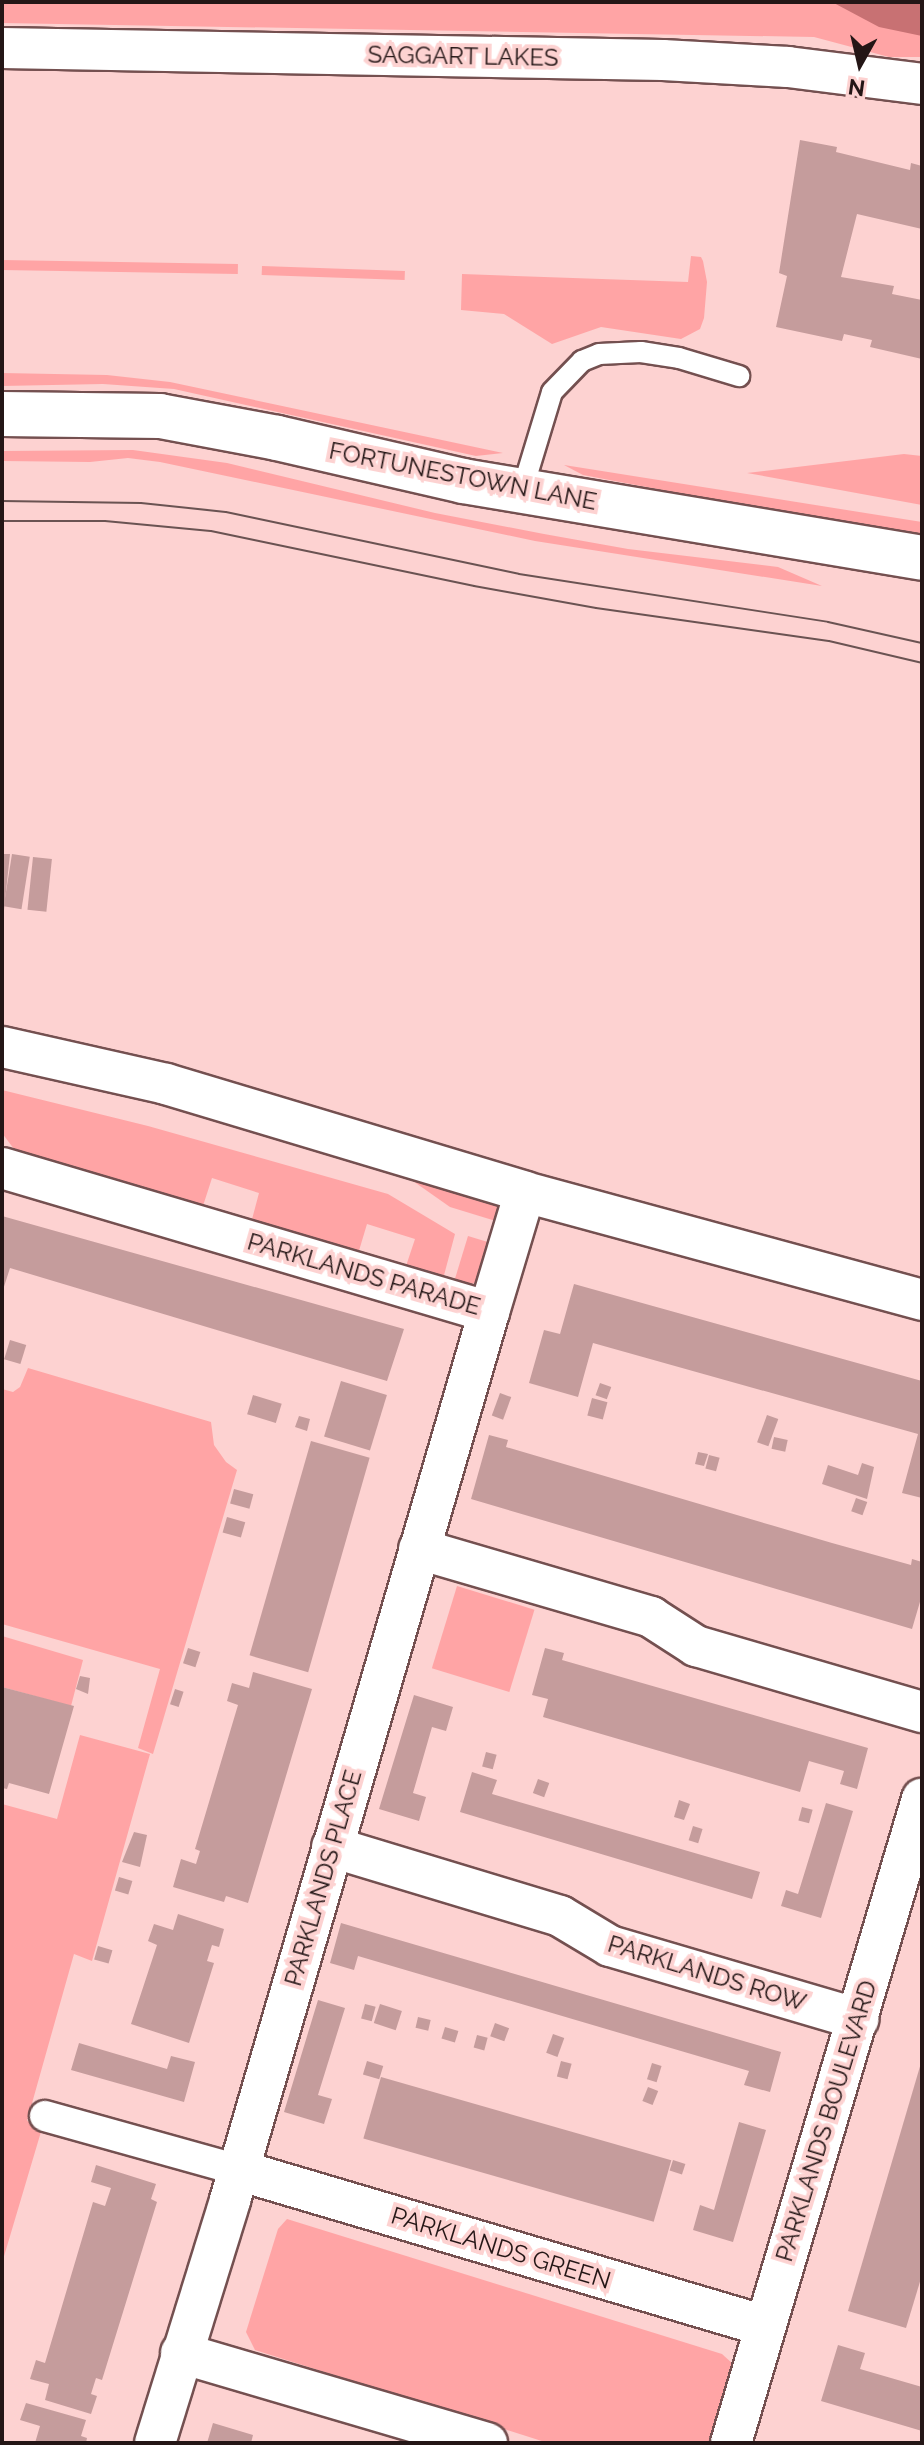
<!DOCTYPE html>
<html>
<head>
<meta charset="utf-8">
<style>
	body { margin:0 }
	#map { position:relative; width:924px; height:2445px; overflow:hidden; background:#fdd2d1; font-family:Raleway,sans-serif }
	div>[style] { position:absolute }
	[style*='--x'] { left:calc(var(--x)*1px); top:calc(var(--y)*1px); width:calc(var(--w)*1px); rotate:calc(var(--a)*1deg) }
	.green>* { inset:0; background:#ffa4a5; transform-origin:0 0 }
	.water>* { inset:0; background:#c87173 }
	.building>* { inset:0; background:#c59c9c; transform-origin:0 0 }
	.roads { filter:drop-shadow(2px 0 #745050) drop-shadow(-2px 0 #745050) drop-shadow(0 2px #745050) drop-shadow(0 -2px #745050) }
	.service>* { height:20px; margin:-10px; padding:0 10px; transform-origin:10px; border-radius:10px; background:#fff }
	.pedestrian>* { height:30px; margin:-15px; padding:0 15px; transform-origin:15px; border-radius:15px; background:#fff }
	.minor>* { height:40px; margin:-20px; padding:0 20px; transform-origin:20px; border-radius:20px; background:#fff }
	.tertiary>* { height:44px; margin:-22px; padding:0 22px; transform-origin:22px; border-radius:22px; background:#fff }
	.tram>* { height:2px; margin:-1px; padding:0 1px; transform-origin:1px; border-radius:1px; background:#6a5352 }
	span { translate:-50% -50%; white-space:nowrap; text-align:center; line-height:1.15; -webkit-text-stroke:8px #fdd2d1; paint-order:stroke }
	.street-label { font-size:24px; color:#241616 }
	.frame { position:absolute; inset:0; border:4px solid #241616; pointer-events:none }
	.north { position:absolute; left:820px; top:24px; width:80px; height:80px; -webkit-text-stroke:6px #fdd2d1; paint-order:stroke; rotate:188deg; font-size:22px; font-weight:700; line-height:32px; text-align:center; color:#241616 }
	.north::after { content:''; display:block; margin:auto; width:28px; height:36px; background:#241616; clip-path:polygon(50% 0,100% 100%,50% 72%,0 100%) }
</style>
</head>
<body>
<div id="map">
	<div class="green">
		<div style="clip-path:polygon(2px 2px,922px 2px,922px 57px,889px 57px,814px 37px,2px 23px)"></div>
		<div style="clip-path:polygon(691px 256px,701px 257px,703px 261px,707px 282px,704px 318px,700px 329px,681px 339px,601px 327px,552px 344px,504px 314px,461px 310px,462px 274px,688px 282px)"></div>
		<div style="left:2px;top:260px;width:236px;height:10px;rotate:1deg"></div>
		<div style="left:262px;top:266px;width:143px;height:9px;rotate:2deg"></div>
		<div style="clip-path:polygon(2px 373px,107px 375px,170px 382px,503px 453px,476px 456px,174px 389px,103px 384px,2px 386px)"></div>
		<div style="clip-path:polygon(133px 450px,227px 463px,435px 513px,544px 534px,628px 549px,778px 567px,822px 586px,535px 541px,160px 462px,128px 458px,90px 462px,2px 461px,2px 451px)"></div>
		<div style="clip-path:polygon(904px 454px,922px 456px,922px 505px,747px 473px)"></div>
		<div style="clip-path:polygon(564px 465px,922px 522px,922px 539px,583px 475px)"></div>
		<div style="clip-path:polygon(2px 1090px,148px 1126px,388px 1194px,455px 1234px,443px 1279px,405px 1269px,415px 1239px,367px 1224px,358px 1254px,251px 1223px,259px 1193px,212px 1178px,202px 1209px,17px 1153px,2px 1133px)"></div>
		<div style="clip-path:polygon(403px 1174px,495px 1202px,500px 1207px,499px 1222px,450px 1207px)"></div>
		<div style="clip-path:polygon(468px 1236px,491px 1243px,478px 1282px,465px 1286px,454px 1282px)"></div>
		<div style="clip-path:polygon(28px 1368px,211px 1422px,214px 1445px,226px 1462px,237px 1470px,153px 1754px,138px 1748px,160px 1669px,2px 1624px,2px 1389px,13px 1392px,20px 1387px)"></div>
		<div style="left:457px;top:1586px;width:81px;height:86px;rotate:17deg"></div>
		<div style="clip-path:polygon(2px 1636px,83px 1660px,71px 1706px,2px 1687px)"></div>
		<div style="clip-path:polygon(80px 1735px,150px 1754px,92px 1961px,74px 1954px,27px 2121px,43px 2125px,2px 2263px,2px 1804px,57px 1819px)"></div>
		<div style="clip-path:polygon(287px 2219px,722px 2354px,733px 2364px,735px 2384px,717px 2443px,548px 2443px,255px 2350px,246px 2332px,278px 2229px)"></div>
	</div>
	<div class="water">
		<div style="clip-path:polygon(832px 2px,922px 2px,922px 36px,879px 27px)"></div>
	</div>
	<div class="building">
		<div style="clip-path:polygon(800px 140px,837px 147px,836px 152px,910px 170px,911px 163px,922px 166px,922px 229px,857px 214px,841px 277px,894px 286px,892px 294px,922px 300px,922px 359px,870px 347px,872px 340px,844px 334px,842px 341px,776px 327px,787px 276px,779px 273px)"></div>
		<div style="clip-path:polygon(2px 854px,10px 854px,4px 910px,2px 910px)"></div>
		<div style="left:12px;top:854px;width:18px;height:53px;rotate:9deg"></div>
		<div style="left:33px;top:857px;width:19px;height:53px;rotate:6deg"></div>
		<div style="clip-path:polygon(2px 1216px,404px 1329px,387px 1381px,10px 1268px,2px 1293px)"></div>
		<div style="clip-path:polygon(574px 1284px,922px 1381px,922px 1498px,902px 1493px,918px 1434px,593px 1343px,578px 1397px,529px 1383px,544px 1330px,560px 1334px)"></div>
		<div style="left:10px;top:1340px;width:17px;height:20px;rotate:17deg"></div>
		<div style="left:341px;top:1381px;width:48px;height:58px;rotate:17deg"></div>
		<div style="left:600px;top:1383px;width:12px;height:13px;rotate:20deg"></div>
		<div style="left:500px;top:1393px;width:12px;height:24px;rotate:20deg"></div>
		<div style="left:253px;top:1395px;width:30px;height:20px;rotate:17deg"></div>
		<div style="left:592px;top:1398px;width:16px;height:18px;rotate:15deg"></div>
		<div style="left:767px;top:1415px;width:12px;height:29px;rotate:20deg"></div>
		<div style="clip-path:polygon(299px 1416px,310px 1419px,307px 1431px,295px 1427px)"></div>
		<div style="clip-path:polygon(489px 1435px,508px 1440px,506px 1447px,832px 1543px,911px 1565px,912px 1559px,922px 1562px,922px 1595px,912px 1629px,471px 1499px)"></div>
		<div style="left:774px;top:1437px;width:14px;height:12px;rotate:12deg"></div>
		<div style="left:311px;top:1441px;width:61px;height:223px;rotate:16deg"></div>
		<div style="clip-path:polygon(698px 1452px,708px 1454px,704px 1466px,695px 1464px)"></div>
		<div style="left:709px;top:1455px;width:11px;height:14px;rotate:15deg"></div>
		<div style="clip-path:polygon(862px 1463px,874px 1467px,867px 1499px,822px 1484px,828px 1465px,858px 1475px)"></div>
		<div style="left:234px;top:1489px;width:20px;height:15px;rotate:15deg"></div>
		<div style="left:856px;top:1498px;width:12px;height:14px;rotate:20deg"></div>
		<div style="left:227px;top:1517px;width:19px;height:16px;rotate:16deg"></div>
		<div style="left:188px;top:1648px;width:13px;height:16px;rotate:18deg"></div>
		<div style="clip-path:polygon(545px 1648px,564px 1653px,562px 1660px,868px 1748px,857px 1789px,840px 1784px,844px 1771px,809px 1761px,800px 1792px,543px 1717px,548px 1699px,532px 1695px)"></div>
		<div style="clip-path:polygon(253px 1672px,312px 1689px,248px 1903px,226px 1896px,224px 1902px,173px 1887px,181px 1859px,196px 1864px,200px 1851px,195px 1849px,238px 1705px,227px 1701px,232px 1683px,249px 1688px)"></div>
		<div style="clip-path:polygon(80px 1676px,90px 1678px,88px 1694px,76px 1689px)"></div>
		<div style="clip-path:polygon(2px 1687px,74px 1706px,49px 1794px,9px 1783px,7px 1789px,2px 1788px)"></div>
		<div style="left:175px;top:1689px;width:9px;height:16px;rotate:18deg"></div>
		<div style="clip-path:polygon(414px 1695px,453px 1707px,446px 1731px,432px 1727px,413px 1793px,426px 1797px,419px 1821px,379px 1809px)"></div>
		<div style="left:486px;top:1752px;width:11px;height:15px;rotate:15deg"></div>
		<div style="clip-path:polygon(472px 1772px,497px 1780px,492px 1794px,760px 1872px,752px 1899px,460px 1812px)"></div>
		<div style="left:538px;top:1779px;width:12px;height:15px;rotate:20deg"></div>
		<div style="clip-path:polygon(679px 1800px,690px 1804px,684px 1820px,674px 1817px)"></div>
		<div style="clip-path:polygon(826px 1803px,853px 1811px,821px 1918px,781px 1906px,786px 1890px,798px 1894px)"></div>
		<div style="left:802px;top:1807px;width:11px;height:14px;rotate:15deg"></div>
		<div style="left:693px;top:1826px;width:10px;height:15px;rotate:17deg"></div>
		<div style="clip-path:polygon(134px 1832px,147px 1835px,140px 1867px,122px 1862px)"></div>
		<div style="left:119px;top:1877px;width:14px;height:14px;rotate:17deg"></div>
		<div style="clip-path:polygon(178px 1914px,224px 1929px,219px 1947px,212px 1945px,207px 1961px,214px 1963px,189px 2043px,131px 2024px,157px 1945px,148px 1941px,154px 1924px,173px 1930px)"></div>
		<div style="clip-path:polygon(341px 1923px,781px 2052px,770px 2092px,744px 2085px,749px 2071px,358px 1956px,354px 1970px,330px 1963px)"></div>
		<div style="left:98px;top:1946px;width:15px;height:14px;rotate:16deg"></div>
		<div style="clip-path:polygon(318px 2000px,345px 2008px,318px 2095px,332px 2099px,324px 2124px,284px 2112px)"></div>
		<div style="left:365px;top:2004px;width:11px;height:15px;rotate:15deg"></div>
		<div style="left:380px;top:2004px;width:23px;height:20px;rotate:18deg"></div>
		<div style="left:418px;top:2017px;width:13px;height:11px;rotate:13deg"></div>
		<div style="left:495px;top:2023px;width:15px;height:14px;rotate:20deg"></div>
		<div style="left:445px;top:2027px;width:14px;height:12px;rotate:17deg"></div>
		<div style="left:553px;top:2034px;width:12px;height:20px;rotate:20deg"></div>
		<div style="left:477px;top:2035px;width:11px;height:13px;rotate:15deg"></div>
		<div style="clip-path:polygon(79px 2043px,167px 2069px,171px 2056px,195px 2062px,184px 2102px,71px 2070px)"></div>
		<div style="left:367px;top:2061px;width:17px;height:14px;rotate:17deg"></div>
		<div style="left:561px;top:2061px;width:11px;height:16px;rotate:15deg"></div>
		<div style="left:652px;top:2063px;width:10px;height:17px;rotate:17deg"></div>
		<div style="clip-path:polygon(921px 2063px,922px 2275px,906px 2328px,848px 2311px)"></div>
		<div style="left:381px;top:2077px;width:302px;height:64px;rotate:16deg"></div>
		<div style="left:648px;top:2087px;width:11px;height:15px;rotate:22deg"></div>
		<div style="clip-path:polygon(739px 2122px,766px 2130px,733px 2242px,693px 2230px,700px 2205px,714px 2210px)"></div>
		<div style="left:673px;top:2160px;width:13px;height:11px;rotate:18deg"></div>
		<div style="clip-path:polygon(96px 2165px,156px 2184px,151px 2199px,157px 2202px,102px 2380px,96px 2378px,91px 2394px,97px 2396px,91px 2414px,45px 2400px,49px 2384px,30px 2379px,36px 2360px,45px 2363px,93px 2202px,105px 2206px,111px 2188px,91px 2182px)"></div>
		<div style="clip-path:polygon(838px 2345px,865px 2353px,860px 2369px,922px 2387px,922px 2431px,821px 2401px)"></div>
		<div style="clip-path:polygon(26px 2403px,86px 2420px,81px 2436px,87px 2438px,86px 2443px,35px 2443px,40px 2426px,20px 2420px)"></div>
		<div style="clip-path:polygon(213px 2423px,253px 2435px,251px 2443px,207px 2443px)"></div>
	</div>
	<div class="roads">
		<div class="service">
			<div style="--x:522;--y:491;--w:103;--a:-73.1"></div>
			<div style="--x:552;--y:392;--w:43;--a:-45.9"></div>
			<div style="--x:582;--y:361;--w:18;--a:-22"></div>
			<div style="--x:599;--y:354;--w:42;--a:-2.7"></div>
			<div style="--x:641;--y:352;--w:38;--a:9"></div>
			<div style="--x:679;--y:358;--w:63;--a:16.7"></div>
		</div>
		<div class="pedestrian">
			<div style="--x:45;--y:2116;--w:200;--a:15.6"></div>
		</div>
		<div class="minor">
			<div style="--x:2;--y:48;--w:661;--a:1.04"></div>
			<div style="--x:663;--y:60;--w:125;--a:3.2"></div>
			<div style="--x:788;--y:67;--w:135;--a:7.2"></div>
			<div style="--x:2;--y:1047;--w:168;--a:12.7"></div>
			<div style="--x:166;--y:1084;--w:375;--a:16.7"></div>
			<div style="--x:525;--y:1192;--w:411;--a:15.2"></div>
			<div style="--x:2;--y:1168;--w:508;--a:16.47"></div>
			<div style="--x:489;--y:1312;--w:125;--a:-73.3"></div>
			<div style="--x:419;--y:1549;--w:242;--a:16.3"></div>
			<div style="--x:651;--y:1617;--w:54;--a:32.8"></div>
			<div style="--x:696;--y:1646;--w:235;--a:16.3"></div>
			<div style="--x:332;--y:1847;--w:238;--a:16.8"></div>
			<div style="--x:560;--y:1916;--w:58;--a:31"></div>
			<div style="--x:610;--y:1946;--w:259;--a:16.4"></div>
			<div style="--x:238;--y:2170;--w:550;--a:16.49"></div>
			<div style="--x:181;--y:2353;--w:319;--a:16.4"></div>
			<div style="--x:155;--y:2443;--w:254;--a:-72.8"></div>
			<div style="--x:230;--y:2200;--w:925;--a:-73.74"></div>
			<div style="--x:731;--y:2443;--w:672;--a:-73.48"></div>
		</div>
		<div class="tertiary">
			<div style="--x:2;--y:414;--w:158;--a:0.7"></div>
			<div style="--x:160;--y:416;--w:119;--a:10.6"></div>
			<div style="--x:277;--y:438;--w:191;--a:13"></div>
			<div style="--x:463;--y:481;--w:465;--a:9.5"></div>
		</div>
	</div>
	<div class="tram">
		<div style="--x:2;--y:501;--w:139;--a:0.8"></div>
		<div style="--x:141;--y:503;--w:85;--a:6"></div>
		<div style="--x:226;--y:512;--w:299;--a:11.9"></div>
		<div style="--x:519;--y:574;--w:313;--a:8.8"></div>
		<div style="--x:828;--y:622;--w:96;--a:12.6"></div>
		<div style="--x:2;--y:521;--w:103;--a:0"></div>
		<div style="--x:105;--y:521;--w:106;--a:5.4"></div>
		<div style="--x:211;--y:531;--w:269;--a:11.8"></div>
		<div style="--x:474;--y:586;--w:124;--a:10.2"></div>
		<div style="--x:596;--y:608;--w:235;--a:8.1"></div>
		<div style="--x:829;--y:641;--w:96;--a:13.3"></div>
	</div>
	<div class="street-label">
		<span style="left:463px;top:56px;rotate:1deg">SAGGART LAKES</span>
		<span style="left:463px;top:476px;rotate:11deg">FORTUNESTOWN LANE</span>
		<span style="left:364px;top:1274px;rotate:16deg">PARKLANDS PARADE</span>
		<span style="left:323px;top:1878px;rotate:-74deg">PARKLANDS PLACE</span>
		<span style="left:707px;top:1973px;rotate:17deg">PARKLANDS ROW</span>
		<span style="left:826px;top:2121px;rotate:-73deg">PARKLANDS BOULEVARD</span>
		<span style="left:501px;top:2248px;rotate:17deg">PARKLANDS GREEN</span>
	</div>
	<div class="frame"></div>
	<div class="north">N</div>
</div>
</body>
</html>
